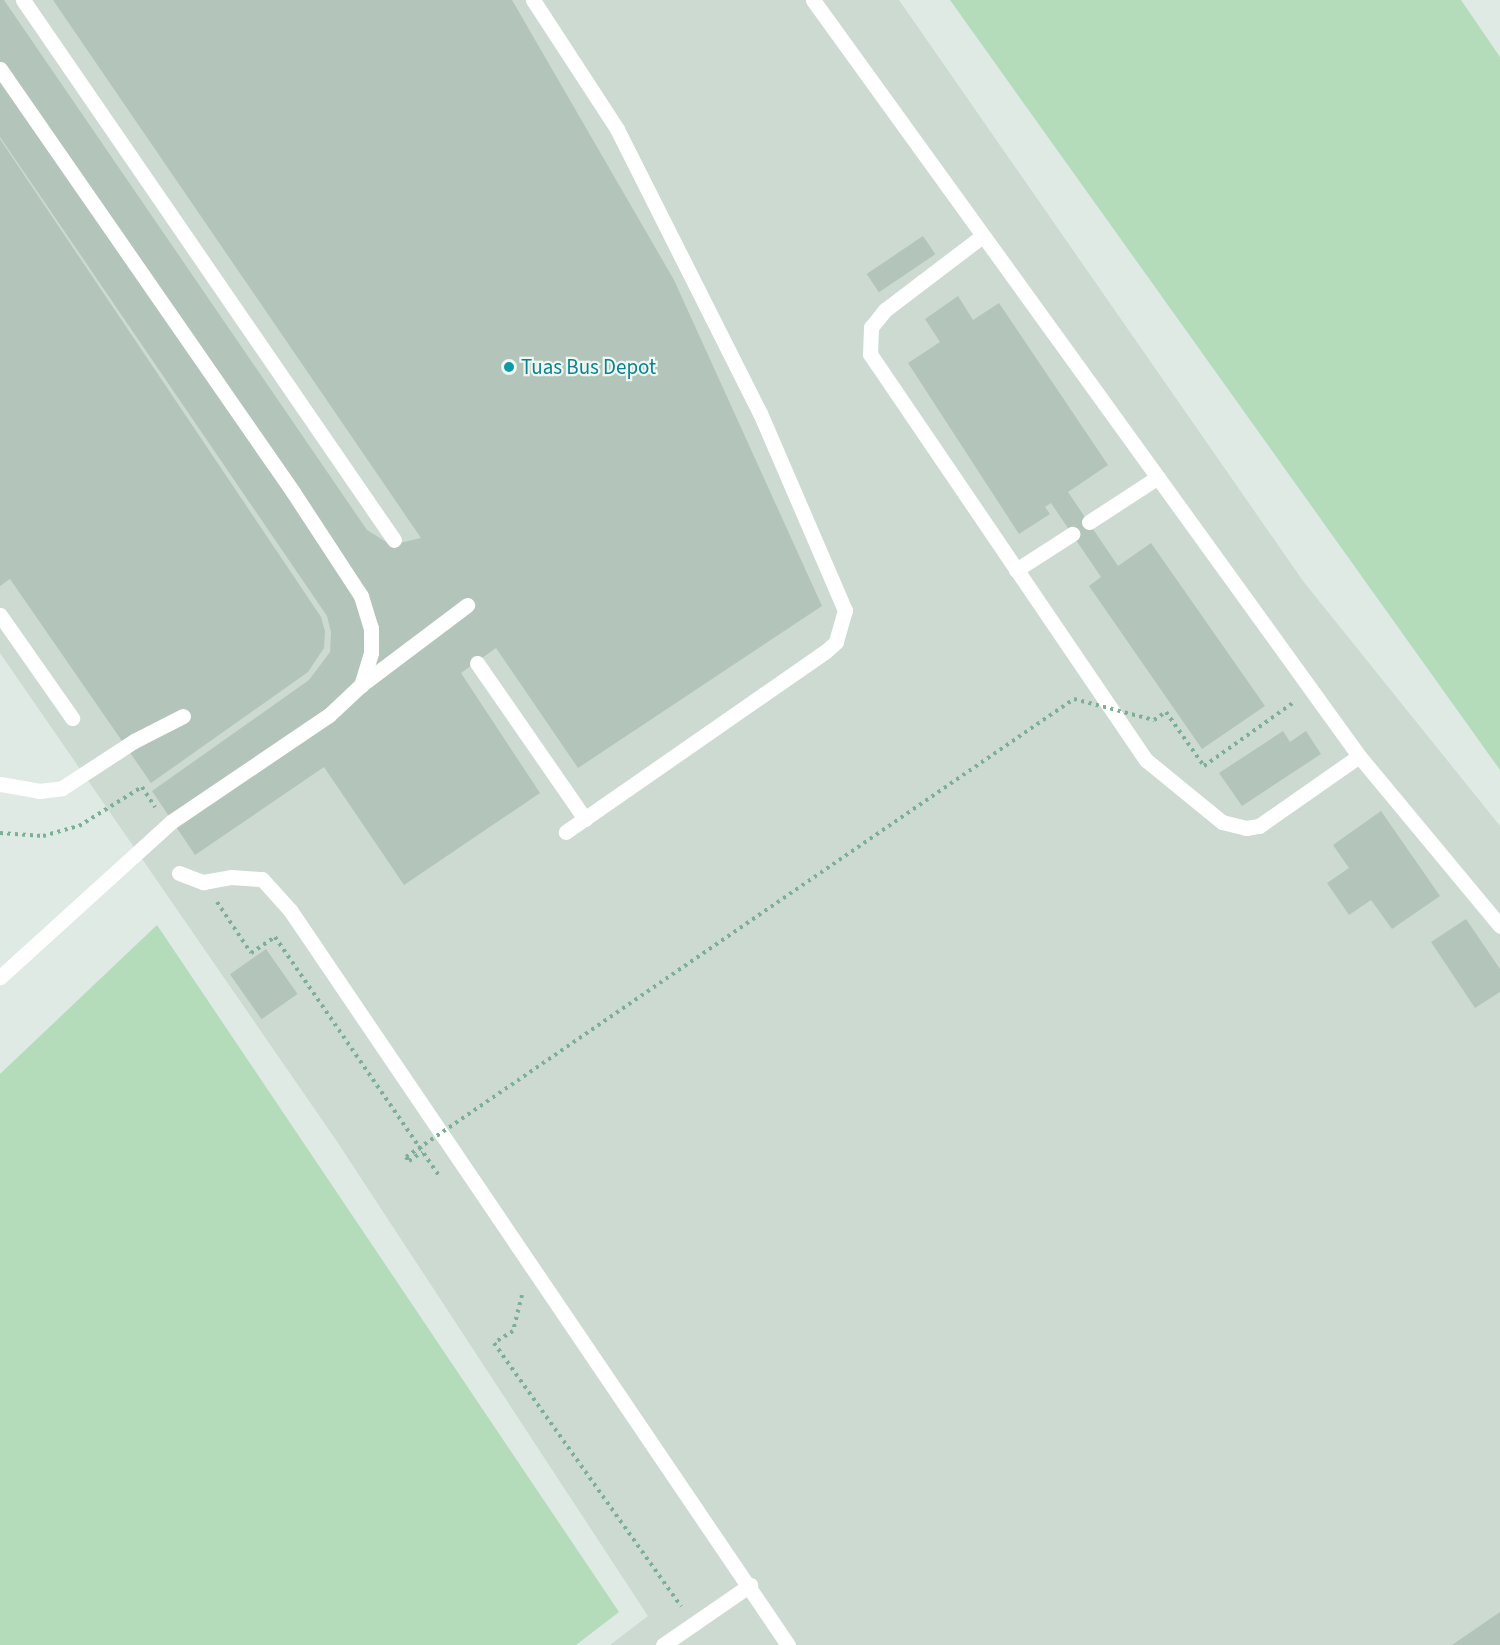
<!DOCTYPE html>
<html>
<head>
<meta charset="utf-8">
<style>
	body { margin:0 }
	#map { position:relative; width:1500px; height:1645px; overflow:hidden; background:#deeae3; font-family:"Source Sans 3",sans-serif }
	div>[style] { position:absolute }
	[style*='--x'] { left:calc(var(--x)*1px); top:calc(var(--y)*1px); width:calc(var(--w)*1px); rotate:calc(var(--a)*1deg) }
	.built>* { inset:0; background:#ccdad1 }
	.green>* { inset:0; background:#b5dcba }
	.building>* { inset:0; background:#b3c5bb; transform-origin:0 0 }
	.path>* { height:4px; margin-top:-2px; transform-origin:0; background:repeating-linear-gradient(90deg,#7daf97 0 3px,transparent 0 7.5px) }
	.lane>* { height:15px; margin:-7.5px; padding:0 7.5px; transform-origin:7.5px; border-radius:7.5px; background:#fff }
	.path-bridge>* { height:4px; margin-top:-2px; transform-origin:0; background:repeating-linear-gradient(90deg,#7daf97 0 3px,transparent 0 7.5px) }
	.lane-bridge>* { height:15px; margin:-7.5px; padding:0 7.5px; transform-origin:7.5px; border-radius:7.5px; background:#fff }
	.dots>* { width:16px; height:16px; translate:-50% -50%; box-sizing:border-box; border:3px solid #eef7f1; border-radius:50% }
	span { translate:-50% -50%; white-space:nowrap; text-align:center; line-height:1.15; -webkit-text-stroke:4.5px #eef7f1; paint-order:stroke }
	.culture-label { font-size:21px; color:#0d838f }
	.left { translate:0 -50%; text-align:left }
</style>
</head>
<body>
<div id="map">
	<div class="built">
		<div style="clip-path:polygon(0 0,899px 0,1303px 581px,1500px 826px,1500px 1645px,610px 1645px,648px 1616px,336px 1140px,0 653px)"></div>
	</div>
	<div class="green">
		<div style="clip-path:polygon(950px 0,1461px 0,1500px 57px,1500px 770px)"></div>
		<div style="clip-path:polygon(157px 925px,619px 1612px,576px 1645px,0 1645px,0 1074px)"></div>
	</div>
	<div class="building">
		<div style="clip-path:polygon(0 0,4px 0,367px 530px,391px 545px,421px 538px,53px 0,512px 0,674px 280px,822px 606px,578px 768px,496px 648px,461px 673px,540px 793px,404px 885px,324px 767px,195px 855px,152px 791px,309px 680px,330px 652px,331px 632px,327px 616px,0 137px)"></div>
		<div style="clip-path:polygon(0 139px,321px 617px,325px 631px,324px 648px,308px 672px,151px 783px,10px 579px,0 586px)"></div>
		<div style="left:923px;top:236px;width:22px;height:68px;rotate:56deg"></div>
		<div style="clip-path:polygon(958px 296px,973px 320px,999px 303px,1108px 465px,1068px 492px,1118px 566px,1151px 543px,1265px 706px,1202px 749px,1089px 586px,1101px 577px,1051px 503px,1045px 507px,1050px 514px,1019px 534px,908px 363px,940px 342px,925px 319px)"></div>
		<div style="clip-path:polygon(1283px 731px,1290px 742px,1306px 731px,1321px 754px,1242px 806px,1219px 773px)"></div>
		<div style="clip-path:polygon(1381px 811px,1440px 896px,1392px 929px,1371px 900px,1349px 915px,1327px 883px,1349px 868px,1333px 845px)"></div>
		<div style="clip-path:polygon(1466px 919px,1500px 969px,1500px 992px,1475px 1008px,1431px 942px)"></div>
		<div style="left:266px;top:949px;width:55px;height:44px;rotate:55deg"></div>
		<div style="clip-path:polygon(1500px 1612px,1500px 1645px,1452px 1645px)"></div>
	</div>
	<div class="path">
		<div style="--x:1154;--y:720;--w:14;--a:-34"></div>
		<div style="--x:1166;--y:712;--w:66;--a:54.9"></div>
		<div style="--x:1204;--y:766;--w:110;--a:-35.4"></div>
		<div style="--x:0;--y:833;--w:43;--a:4"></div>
		<div style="--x:43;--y:836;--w:37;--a:-16"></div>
		<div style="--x:79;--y:826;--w:74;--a:-31.8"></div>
		<div style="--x:142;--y:787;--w:24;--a:57"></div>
		<div style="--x:217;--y:902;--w:61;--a:56.3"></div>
		<div style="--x:251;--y:953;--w:29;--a:-34"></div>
		<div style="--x:275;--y:937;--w:290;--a:55.5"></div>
		<div style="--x:406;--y:1157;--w:5;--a:53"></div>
		<div style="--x:409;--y:1161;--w:16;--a:-35"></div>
		<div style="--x:522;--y:1295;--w:37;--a:104"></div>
		<div style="--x:513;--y:1331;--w:22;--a:148"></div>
		<div style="--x:494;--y:1343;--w:323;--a:54.6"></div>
	</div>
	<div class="lane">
		<div style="--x:23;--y:0;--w:655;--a:55.51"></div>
		<div style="--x:533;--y:0;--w:154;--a:56.9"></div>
		<div style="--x:617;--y:129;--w:318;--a:63.3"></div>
		<div style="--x:760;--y:413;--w:215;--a:66.7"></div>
		<div style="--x:845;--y:610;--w:33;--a:106"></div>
		<div style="--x:836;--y:642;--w:13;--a:138"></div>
		<div style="--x:826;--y:651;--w:317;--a:145.2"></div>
		<div style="--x:813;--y:0;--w:933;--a:54.16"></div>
		<div style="--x:1359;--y:756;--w:221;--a:50.3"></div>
		<div style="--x:981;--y:237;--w:121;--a:142.8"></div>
		<div style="--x:885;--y:310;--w:22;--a:129"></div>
		<div style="--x:871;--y:327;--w:27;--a:92"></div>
		<div style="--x:870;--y:354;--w:491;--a:55.8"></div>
		<div style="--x:1146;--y:760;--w:98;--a:39.2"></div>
		<div style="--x:1222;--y:822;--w:25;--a:14"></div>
		<div style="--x:1246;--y:828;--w:13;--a:-9"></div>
		<div style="--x:1259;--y:826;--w:122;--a:-35"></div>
		<div style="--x:1089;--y:522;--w:82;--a:-33.1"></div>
		<div style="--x:1016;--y:570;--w:67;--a:-32.7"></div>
		<div style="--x:0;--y:615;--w:126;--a:55"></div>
		<div style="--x:477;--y:663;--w:190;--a:55.3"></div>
		<div style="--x:134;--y:741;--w:55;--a:-27"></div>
		<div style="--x:179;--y:873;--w:26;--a:21"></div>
		<div style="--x:203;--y:882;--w:28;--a:-10"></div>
		<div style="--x:231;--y:877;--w:31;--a:4"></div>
		<div style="--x:262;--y:879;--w:42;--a:47.9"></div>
		<div style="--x:290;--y:910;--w:888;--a:55.88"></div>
		<div style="--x:663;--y:1645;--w:106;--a:-34.6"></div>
	</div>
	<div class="path-bridge">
		<div style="--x:406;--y:1157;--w:810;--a:-34.44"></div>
		<div style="--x:1074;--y:699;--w:83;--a:14.7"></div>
	</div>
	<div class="lane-bridge">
		<div style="--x:0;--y:69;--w:515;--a:55.29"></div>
		<div style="--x:293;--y:492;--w:124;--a:56.8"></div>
		<div style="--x:361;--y:596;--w:34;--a:73"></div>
		<div style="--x:371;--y:628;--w:25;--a:90"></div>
		<div style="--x:371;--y:653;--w:34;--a:107"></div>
		<div style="--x:361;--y:685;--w:44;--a:136.8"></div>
		<div style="--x:329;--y:715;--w:191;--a:145.9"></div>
		<div style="--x:171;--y:822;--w:231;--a:137.8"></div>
		<div style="--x:361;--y:685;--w:133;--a:-37"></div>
		<div style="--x:0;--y:784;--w:40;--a:10"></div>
		<div style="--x:39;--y:791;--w:23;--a:-7"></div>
		<div style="--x:62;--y:788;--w:86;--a:-33.1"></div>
	</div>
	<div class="dots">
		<div style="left:509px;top:367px;background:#0f9aa8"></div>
	</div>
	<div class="culture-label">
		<span class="left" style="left:521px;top:367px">Tuas Bus Depot</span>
	</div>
</div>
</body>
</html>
